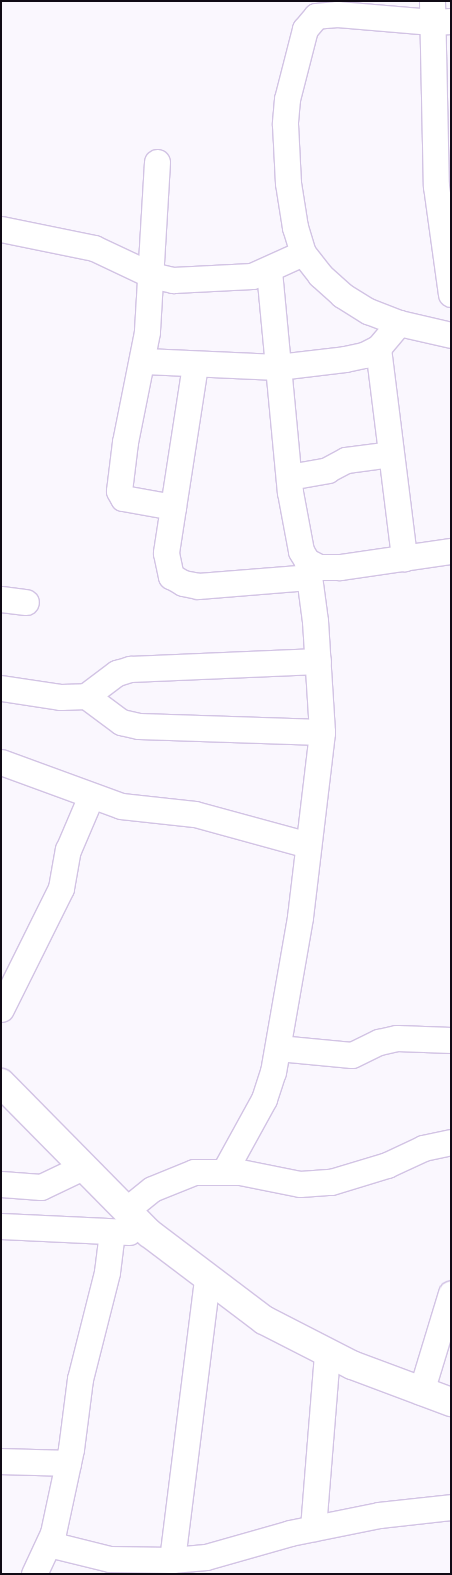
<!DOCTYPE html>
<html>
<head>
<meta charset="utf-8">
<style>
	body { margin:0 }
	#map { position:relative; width:452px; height:1575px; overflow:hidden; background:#faf7fe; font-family:"Sofia Sans Condensed",sans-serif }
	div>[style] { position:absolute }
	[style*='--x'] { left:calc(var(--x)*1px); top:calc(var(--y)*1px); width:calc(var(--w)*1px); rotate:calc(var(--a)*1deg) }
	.roads { filter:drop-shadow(1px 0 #d2c3e4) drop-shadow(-1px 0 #d2c3e4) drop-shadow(0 1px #d2c3e4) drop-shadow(0 -1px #d2c3e4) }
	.street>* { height:25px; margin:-12.5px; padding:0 12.5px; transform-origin:12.5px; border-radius:12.5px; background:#fff }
	.secondary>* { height:28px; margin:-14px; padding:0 14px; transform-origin:14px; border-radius:14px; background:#fff }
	span { translate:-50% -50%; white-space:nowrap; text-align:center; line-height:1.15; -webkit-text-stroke:5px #fff; paint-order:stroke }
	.frame { position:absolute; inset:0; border:2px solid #100a15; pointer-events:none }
</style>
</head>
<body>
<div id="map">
	<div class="roads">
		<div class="street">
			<div style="--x:432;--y:1;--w:185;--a:88.8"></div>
			<div style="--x:436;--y:186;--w:109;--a:82.1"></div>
			<div style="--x:451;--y:21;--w:19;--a:177"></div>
			<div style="--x:432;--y:22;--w:95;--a:-175.2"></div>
			<div style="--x:337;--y:14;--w:21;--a:175"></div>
			<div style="--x:316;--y:16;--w:17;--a:130"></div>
			<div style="--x:305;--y:29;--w:72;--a:104.4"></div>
			<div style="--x:287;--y:99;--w:25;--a:95"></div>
			<div style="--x:285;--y:124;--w:59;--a:87.1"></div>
			<div style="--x:288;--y:183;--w:45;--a:81"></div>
			<div style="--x:295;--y:227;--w:27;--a:73"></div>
			<div style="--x:303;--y:253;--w:28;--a:52"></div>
			<div style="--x:320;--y:275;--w:30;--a:42"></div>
			<div style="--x:342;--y:295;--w:31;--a:32"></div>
			<div style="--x:368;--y:311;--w:33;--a:21"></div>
			<div style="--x:399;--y:323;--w:53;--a:13"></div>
			<div style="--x:157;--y:162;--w:170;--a:93.4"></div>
			<div style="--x:147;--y:332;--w:112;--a:101.3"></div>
			<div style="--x:125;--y:442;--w:49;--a:97"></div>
			<div style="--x:119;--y:491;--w:8;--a:60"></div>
			<div style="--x:123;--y:498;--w:51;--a:10.2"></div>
			<div style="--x:1;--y:229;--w:95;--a:11.5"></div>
			<div style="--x:94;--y:248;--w:63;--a:25.3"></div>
			<div style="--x:151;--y:275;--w:23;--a:13"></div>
			<div style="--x:173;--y:280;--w:79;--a:-2.9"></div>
			<div style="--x:252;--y:276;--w:56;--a:-24.3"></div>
			<div style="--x:269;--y:271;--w:222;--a:84.6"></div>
			<div style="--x:290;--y:492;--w:60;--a:79.4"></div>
			<div style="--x:301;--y:551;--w:12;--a:59"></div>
			<div style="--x:307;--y:561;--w:13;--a:27"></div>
			<div style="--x:319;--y:567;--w:21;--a:0"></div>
			<div style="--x:340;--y:567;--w:112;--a:-8.2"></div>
			<div style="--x:378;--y:348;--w:212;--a:82.9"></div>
			<div style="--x:144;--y:361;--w:134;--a:2.6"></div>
			<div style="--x:278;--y:367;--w:67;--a:-6.8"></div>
			<div style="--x:345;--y:359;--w:19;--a:-12"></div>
			<div style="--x:364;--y:355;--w:16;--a:-27"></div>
			<div style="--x:378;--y:348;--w:33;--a:-50"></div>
			<div style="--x:195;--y:365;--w:190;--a:98.8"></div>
			<div style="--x:166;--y:553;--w:24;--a:78"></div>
			<div style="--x:171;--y:576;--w:14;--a:30"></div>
			<div style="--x:183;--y:583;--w:15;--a:11"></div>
			<div style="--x:198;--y:586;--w:111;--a:-4.6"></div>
			<div style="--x:289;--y:477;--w:39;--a:-10"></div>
			<div style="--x:327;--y:470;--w:21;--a:-28"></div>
			<div style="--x:346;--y:460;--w:45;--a:-7.6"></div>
			<div style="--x:1;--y:599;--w:25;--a:7"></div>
			<div style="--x:1;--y:688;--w:61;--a:8.5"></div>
			<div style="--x:61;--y:697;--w:25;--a:-2"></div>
			<div style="--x:86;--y:696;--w:39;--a:-37"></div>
			<div style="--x:117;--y:673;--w:14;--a:-17"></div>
			<div style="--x:130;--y:669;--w:188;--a:-2.4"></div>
			<div style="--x:86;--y:696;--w:44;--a:36.6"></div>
			<div style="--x:121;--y:722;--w:18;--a:13"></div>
			<div style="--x:139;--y:726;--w:183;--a:1.9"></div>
			<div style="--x:1;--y:762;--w:128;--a:20.1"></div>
			<div style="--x:121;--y:806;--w:74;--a:6.2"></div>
			<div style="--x:195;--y:814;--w:117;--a:15.3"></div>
			<div style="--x:1;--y:1009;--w:135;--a:-63.6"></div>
			<div style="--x:61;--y:888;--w:39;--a:-80"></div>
			<div style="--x:68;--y:850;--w:59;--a:-66.9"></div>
			<div style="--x:278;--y:1048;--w:74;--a:5.4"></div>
			<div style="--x:352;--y:1055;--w:30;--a:-26"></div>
			<div style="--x:379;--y:1042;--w:18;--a:-13"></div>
			<div style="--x:397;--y:1038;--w:54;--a:2.1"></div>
			<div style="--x:225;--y:1170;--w:81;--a:-61.2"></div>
			<div style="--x:264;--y:1099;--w:28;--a:-72"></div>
			<div style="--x:273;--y:1072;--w:157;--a:-80.1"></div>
			<div style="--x:300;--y:917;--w:186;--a:-83.2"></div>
			<div style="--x:322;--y:732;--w:111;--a:-93.6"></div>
			<div style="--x:315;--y:621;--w:61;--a:-97.6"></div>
			<div style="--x:1;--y:1184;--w:40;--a:4.3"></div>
			<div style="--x:41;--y:1187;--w:47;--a:-25.5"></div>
			<div style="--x:126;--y:1210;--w:33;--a:-39"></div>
			<div style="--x:152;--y:1189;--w:45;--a:-22"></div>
			<div style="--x:194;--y:1172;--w:46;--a:0"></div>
			<div style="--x:240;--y:1172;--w:61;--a:11.3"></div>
			<div style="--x:300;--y:1184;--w:31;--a:-4"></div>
			<div style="--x:331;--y:1182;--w:59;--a:-16.9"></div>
			<div style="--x:387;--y:1165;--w:40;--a:-25"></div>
			<div style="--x:423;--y:1148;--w:29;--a:-12"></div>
			<div style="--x:1;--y:1226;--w:128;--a:2.7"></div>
			<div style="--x:421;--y:1392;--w:103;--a:-73.1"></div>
			<div style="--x:1;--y:1461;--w:67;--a:1.7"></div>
			<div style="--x:313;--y:1528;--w:176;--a:-85.4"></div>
			<div style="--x:49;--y:1544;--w:63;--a:13.8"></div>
			<div style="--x:110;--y:1559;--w:62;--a:0.9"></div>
			<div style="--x:172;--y:1560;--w:34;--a:-5"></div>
			<div style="--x:206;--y:1557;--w:87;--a:-15.9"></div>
			<div style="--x:290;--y:1533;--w:91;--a:-11.4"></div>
			<div style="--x:379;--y:1515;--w:72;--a:-6.3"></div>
			<div style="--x:172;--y:1560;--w:282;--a:-82.9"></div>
			<div style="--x:34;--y:1574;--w:45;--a:-65.1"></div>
			<div style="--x:53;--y:1533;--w:86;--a:-77.9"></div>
			<div style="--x:71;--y:1449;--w:71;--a:-82.7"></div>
			<div style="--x:80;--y:1379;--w:110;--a:-75.8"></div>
			<div style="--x:107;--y:1272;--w:40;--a:-82.9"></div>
		</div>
		<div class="secondary">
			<div style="--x:1;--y:1083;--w:211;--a:45.4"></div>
			<div style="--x:149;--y:1233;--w:144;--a:37.1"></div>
			<div style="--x:264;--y:1320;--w:99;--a:27.1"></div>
			<div style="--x:352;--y:1365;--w:106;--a:20.5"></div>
		</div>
	</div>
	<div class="frame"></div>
</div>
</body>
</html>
